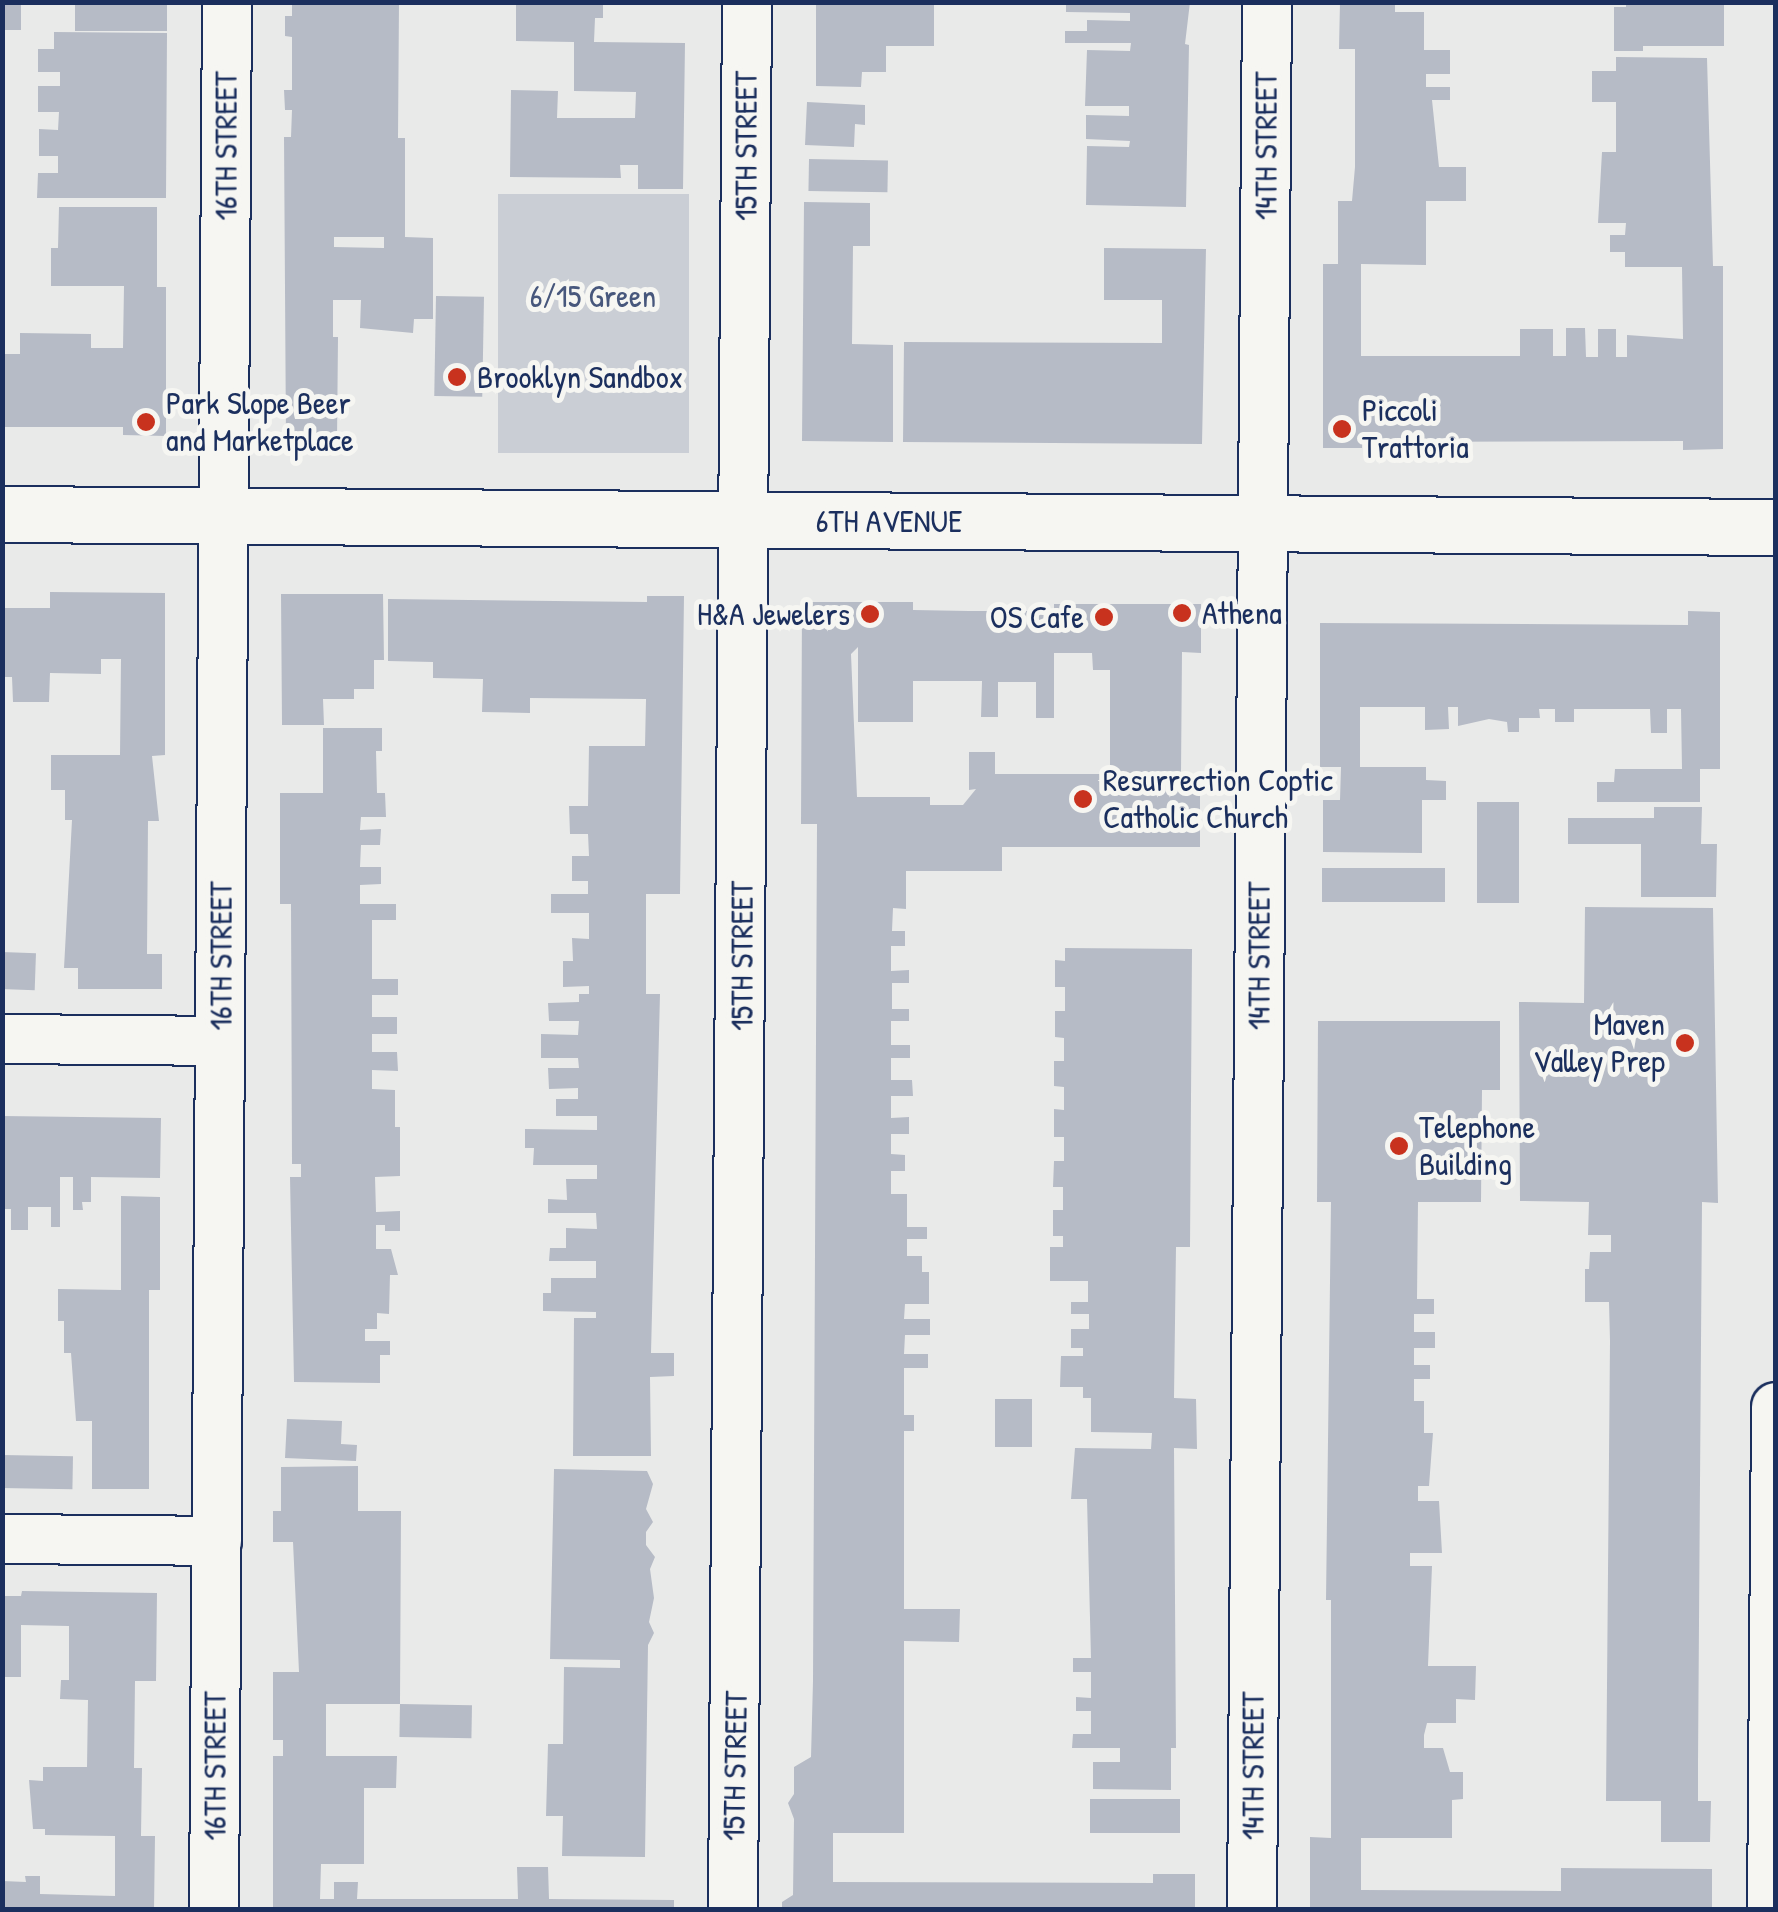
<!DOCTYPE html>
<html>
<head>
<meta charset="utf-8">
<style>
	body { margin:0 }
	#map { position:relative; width:1778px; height:1912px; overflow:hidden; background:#e9eae9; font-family:"Patrick Hand",sans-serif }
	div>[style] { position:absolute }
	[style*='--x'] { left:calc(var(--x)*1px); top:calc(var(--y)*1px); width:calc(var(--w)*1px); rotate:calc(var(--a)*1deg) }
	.green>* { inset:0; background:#caced5; transform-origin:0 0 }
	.building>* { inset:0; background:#b6bbc6; transform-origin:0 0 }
	.roads { filter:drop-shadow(2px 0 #1b2f5e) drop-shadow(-2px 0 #1b2f5e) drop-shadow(0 2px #1b2f5e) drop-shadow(0 -2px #1b2f5e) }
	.minor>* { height:48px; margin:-24px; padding:0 24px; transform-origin:24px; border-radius:24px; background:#f6f6f2 }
	.tertiary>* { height:55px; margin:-27.5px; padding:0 27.5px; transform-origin:27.5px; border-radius:27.5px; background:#f6f6f2 }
	.dots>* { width:28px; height:28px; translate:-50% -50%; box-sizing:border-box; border:5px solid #f6f6f2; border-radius:50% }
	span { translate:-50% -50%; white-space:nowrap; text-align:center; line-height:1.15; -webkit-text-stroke:10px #f6f6f2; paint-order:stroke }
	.street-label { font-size:32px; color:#1b2f5e }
	.park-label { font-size:32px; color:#47577c }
	.poi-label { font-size:32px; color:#1b2f5e }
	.left { translate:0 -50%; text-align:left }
	.right { translate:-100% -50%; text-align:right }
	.frame { position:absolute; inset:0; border:5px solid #1b2f5e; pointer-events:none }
</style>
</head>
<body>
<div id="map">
	<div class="green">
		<div style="left:498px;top:194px;width:191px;height:259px"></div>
	</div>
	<div class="building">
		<div style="left:2px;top:2px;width:19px;height:28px"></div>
		<div style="left:75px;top:2px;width:92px;height:29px"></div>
		<div style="clip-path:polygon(evenodd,292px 2px,399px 2px,398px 138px,405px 138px,405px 237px,433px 238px,433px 319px,414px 319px,413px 333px,360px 328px,361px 300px,333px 300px,333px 337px,338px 337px,337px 441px,286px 441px,284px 137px,291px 137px,292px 110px,285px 110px,284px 90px,292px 90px,292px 37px,285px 36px,285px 16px,292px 16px,292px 2px,334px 237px,384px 237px,384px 248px,334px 247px,334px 237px)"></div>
		<div style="clip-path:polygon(516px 2px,603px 2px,603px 18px,595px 18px,594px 42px,685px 43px,683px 189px,638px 189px,638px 165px,620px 165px,621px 178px,510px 177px,511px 90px,558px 91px,557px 118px,635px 118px,636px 92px,574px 91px,574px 42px,516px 41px)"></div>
		<div style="clip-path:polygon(816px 2px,934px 2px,934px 46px,886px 46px,886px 72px,862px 72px,861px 87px,816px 86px)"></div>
		<div style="clip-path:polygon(1066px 2px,1190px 2px,1185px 44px,1189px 45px,1186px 207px,1086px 205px,1087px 146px,1129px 147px,1130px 141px,1086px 139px,1086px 115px,1129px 116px,1129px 106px,1085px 106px,1087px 50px,1130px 51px,1131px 43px,1065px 43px,1065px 31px,1087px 31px,1087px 20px,1130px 21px,1130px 13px,1066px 12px)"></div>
		<div style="clip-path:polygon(1340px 2px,1395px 2px,1395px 12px,1424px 12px,1424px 50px,1450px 50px,1450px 74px,1426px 74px,1426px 87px,1450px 87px,1450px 100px,1432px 100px,1439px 167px,1466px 167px,1466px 201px,1426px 201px,1426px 265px,1361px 264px,1361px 356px,1520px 356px,1520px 329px,1553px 329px,1553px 356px,1566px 356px,1566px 328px,1585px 328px,1586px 357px,1598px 357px,1598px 329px,1616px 329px,1616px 357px,1627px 357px,1627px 335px,1683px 339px,1682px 267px,1625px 267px,1625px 252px,1610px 252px,1610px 235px,1625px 235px,1626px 223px,1598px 223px,1602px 152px,1616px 152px,1616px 102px,1592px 102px,1592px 71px,1616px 71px,1616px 57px,1707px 58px,1713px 266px,1723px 266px,1723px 449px,1683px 450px,1683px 441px,1362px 442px,1362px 448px,1323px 448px,1323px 264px,1338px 264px,1338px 201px,1352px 201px,1355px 167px,1355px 49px,1339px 49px)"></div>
		<div style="clip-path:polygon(1626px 2px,1724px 2px,1724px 46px,1643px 46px,1643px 51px,1614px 51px,1614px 7px,1626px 7px)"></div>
		<div style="clip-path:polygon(54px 32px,167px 33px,166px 198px,37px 198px,38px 173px,58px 173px,58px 156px,39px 156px,39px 129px,58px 130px,59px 112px,38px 112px,38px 86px,60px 86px,60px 72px,38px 72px,38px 49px,54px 49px)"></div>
		<div style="clip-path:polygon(807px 102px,865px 105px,865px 125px,855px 124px,854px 147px,805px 145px)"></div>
		<div style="left:809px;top:159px;width:79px;height:32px;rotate:1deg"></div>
		<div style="clip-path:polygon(804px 202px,870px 203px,870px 246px,853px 246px,852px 344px,893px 345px,893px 442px,802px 441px)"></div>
		<div style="clip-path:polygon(59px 207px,157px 207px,157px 287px,166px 287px,166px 436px,123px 435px,123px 427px,2px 427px,2px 354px,20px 354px,20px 333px,91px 334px,91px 348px,123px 348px,124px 286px,51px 286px,51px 248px,58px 248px)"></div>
		<div style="clip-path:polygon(1104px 248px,1206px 249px,1202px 444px,903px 442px,904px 342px,1162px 343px,1162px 300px,1104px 300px)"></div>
		<div style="left:436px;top:296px;width:48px;height:100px;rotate:1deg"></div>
		<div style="clip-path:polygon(50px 592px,165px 593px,165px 755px,152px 756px,159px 821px,148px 821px,147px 954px,162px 954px,162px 989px,78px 989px,78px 968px,64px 968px,72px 820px,65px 820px,65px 790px,51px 790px,51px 755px,120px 755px,121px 659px,101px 659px,101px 674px,50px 673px,49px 702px,13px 702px,12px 677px,2px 677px,2px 608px,50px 608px)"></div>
		<div style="clip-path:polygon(281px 594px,383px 594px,384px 660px,374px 660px,374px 689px,354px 689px,354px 699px,323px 699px,324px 725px,282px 725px)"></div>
		<div style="clip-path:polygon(647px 596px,684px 596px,680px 894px,646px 894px,646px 994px,660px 994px,651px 1353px,674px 1353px,674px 1376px,650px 1377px,651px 1456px,573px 1456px,574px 1318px,596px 1318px,596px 1312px,543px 1311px,543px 1293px,551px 1293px,551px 1278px,596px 1278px,596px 1261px,549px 1261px,550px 1248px,566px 1248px,566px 1228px,597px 1229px,596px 1213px,548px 1213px,548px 1199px,567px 1200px,566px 1179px,597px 1179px,597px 1165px,533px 1165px,534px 1148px,525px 1148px,525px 1129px,597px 1130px,597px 1116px,556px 1116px,556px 1099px,578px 1099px,578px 1088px,549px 1089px,548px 1068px,579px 1068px,578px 1058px,541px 1058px,541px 1034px,578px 1035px,579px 1021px,549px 1021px,548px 1003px,579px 1002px,579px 994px,589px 994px,589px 986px,563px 987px,563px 961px,573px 961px,572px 938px,589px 939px,589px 913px,551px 913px,551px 894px,588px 894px,588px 881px,572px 881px,572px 856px,589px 856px,588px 834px,570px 834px,569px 806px,588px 806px,589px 746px,645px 746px,646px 699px,530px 698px,530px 713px,482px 712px,483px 679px,433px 678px,433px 662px,388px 661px,388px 599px,647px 602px)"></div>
		<div style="clip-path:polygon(evenodd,802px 602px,913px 602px,913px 610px,969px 611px,1054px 611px,1054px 604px,1201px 604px,1201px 653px,1182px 652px,1181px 774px,1200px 774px,1200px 847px,1002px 847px,1002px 871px,906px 871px,906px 909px,893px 908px,892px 931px,905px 931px,905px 946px,891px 946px,891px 971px,909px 970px,909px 983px,892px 983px,892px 1009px,909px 1009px,909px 1021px,891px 1021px,891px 1045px,910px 1045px,910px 1058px,891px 1058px,891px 1080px,912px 1080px,913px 1096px,891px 1096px,891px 1118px,909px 1117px,909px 1134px,891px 1134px,891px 1154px,905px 1155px,905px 1171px,891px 1171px,891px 1194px,907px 1194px,907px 1227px,927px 1227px,927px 1239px,907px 1239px,907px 1256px,922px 1256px,922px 1272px,929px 1272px,929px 1304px,905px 1304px,904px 1319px,930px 1319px,930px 1335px,905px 1335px,904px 1354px,928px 1354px,928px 1368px,904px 1368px,904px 1415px,914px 1415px,914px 1431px,904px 1431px,904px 1609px,960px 1609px,959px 1642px,904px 1641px,904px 1833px,833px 1833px,833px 1882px,1153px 1883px,1153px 1874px,1195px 1874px,1195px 1910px,782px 1910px,782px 1902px,793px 1895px,794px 1819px,788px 1803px,794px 1794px,794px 1767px,811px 1757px,813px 1681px,817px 824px,801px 824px,802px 602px,858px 647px,858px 722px,913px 722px,913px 681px,982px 681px,981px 717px,998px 717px,998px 682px,1036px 682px,1036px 718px,1054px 718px,1054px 653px,1092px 653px,1093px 670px,1110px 670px,1110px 774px,995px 774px,995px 752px,969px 752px,969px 790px,976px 789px,963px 805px,930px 805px,930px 797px,857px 797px,851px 654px,858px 647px)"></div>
		<div style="clip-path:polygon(1688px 611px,1720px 612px,1720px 769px,1700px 769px,1700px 802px,1597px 802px,1597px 782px,1614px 782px,1615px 769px,1682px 769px,1681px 709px,1667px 709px,1667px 733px,1651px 733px,1650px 709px,1574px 709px,1574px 722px,1555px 722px,1555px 709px,1539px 709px,1540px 718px,1519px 718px,1519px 732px,1508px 732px,1507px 722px,1489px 719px,1458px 726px,1458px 707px,1448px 707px,1449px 729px,1425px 730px,1425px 707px,1360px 707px,1360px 767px,1426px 767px,1426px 780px,1446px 781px,1446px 800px,1422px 800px,1422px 853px,1323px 852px,1323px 800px,1340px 800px,1341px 767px,1320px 767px,1320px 623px,1688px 625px)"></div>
		<div style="clip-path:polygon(323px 728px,382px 728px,382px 751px,376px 751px,377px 793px,385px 793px,386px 817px,361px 817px,360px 830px,381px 829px,380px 845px,361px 845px,360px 867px,381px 867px,381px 884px,360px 885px,360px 904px,396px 904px,396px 920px,372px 920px,372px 979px,398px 979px,398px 995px,372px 995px,372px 1017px,397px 1017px,397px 1034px,372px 1034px,372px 1052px,397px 1052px,398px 1071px,372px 1070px,372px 1089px,395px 1090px,395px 1127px,400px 1127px,400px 1176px,375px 1177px,376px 1212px,400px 1211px,400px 1231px,385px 1231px,385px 1225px,376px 1225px,376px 1249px,391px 1249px,398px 1275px,390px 1275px,389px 1314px,377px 1313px,377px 1329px,365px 1329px,365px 1341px,390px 1341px,390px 1355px,380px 1355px,380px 1383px,294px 1382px,290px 1177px,301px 1177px,301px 1164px,292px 1164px,291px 904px,280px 904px,280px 793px,323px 793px)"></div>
		<div style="left:1477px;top:802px;width:42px;height:101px"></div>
		<div style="clip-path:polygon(1654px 807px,1702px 807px,1701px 844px,1717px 844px,1716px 897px,1641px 897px,1641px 844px,1568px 844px,1568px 818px,1654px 818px)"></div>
		<div style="left:1322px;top:868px;width:123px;height:34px"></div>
		<div style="clip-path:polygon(1585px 907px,1713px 908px,1718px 1203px,1702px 1202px,1698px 1764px,1698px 1801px,1711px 1801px,1710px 1842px,1661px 1842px,1661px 1801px,1606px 1801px,1610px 1341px,1609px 1302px,1585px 1302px,1585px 1269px,1589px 1269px,1590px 1252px,1611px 1252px,1611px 1235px,1588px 1235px,1589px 1202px,1520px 1201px,1519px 1002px,1584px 1003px)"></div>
		<div style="clip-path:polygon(1065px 948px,1192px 949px,1190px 1247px,1176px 1247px,1174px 1398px,1196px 1399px,1197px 1449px,1174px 1448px,1176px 1748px,1171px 1748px,1171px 1790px,1093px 1789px,1093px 1762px,1120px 1762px,1120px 1748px,1072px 1748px,1073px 1734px,1091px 1734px,1091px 1711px,1076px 1711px,1076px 1697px,1091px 1698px,1091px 1672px,1073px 1672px,1073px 1658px,1091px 1658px,1087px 1499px,1071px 1499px,1075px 1448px,1151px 1449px,1152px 1433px,1091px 1432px,1091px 1398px,1083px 1398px,1083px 1387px,1060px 1387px,1061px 1356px,1083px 1356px,1083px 1348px,1071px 1348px,1071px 1329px,1089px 1329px,1089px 1314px,1071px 1314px,1071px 1302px,1088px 1302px,1088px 1281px,1050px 1281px,1050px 1247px,1063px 1247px,1063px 1236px,1053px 1236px,1053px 1210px,1063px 1210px,1063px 1187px,1053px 1187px,1054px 1161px,1064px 1161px,1064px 1137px,1054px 1137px,1054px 1109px,1064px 1110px,1064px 1087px,1054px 1086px,1054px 1061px,1064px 1061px,1064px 1038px,1055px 1037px,1055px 1011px,1065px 1011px,1065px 987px,1055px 987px,1055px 960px,1065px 961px)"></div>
		<div style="left:2px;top:952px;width:34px;height:37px;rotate:2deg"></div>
		<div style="clip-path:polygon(1318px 1021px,1500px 1021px,1500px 1090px,1482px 1090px,1481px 1202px,1418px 1202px,1417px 1299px,1434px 1299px,1434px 1314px,1414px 1314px,1414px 1332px,1435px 1332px,1435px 1348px,1414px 1348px,1414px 1365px,1430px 1365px,1430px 1379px,1414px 1379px,1414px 1401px,1424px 1401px,1424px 1433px,1433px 1433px,1429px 1486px,1418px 1486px,1418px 1501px,1439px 1501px,1442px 1553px,1410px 1553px,1410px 1566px,1432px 1566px,1428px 1666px,1476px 1666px,1475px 1700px,1456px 1699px,1456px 1723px,1427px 1723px,1424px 1735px,1424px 1748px,1443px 1748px,1450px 1772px,1463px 1772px,1463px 1799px,1452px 1800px,1452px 1838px,1361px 1838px,1361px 1890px,1561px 1891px,1561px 1868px,1712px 1869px,1712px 1910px,1310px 1910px,1310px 1837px,1331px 1838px,1331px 1600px,1326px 1600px,1331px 1202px,1317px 1202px)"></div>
		<div style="clip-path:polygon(2px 1116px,161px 1118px,160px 1178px,91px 1177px,91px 1202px,82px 1202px,83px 1210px,73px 1210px,73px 1177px,60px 1177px,60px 1227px,51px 1227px,51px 1207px,28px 1207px,28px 1230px,11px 1230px,11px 1209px,3px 1209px)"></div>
		<div style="clip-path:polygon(121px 1196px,160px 1197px,160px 1290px,149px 1290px,149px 1489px,92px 1489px,92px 1421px,76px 1421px,71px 1353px,64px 1353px,64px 1321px,58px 1321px,58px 1289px,121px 1290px)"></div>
		<div style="left:995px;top:1399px;width:37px;height:48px"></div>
		<div style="clip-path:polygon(287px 1419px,342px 1421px,341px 1444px,357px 1445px,356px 1461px,285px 1458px)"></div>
		<div style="left:2px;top:1455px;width:71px;height:33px;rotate:1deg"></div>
		<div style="clip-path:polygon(358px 1466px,358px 1511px,401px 1511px,400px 1704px,326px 1704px,326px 1756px,397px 1756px,396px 1788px,364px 1788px,364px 1864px,321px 1864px,320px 1899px,334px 1899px,334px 1882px,358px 1882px,357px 1899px,518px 1899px,517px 1867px,548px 1867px,549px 1899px,674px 1900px,674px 1910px,273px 1910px,273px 1756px,283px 1756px,283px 1740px,273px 1740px,273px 1672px,299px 1672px,293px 1542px,273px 1542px,273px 1511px,281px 1511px,281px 1467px)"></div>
		<div style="clip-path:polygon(554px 1469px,647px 1471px,653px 1484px,646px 1509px,653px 1522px,646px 1532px,646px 1545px,655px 1557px,650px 1569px,654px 1598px,649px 1622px,654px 1633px,648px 1645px,645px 1857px,562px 1856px,563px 1816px,546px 1816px,548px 1744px,563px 1744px,564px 1667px,620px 1668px,620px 1660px,550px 1659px)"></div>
		<div style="clip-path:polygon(22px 1591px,157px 1593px,156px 1681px,135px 1681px,134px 1768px,142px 1768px,141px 1836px,155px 1836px,154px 1910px,2px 1910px,2px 1881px,26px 1882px,25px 1876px,40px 1876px,40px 1894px,115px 1896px,115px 1836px,45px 1835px,45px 1829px,33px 1829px,29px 1780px,43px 1781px,43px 1767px,87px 1767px,88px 1700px,60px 1699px,61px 1680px,69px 1680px,69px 1626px,21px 1625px,21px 1677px,2px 1677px,2px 1596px,21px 1596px)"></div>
		<div style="left:400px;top:1704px;width:72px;height:33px;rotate:1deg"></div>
		<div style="left:1090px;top:1799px;width:90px;height:34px"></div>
	</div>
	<div class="roads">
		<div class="minor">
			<div style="--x:2;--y:1039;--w:218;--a:0.5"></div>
			<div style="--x:2;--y:1539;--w:215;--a:0.5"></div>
			<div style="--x:214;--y:1910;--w:1908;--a:-89.61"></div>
			<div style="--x:733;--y:1910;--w:1908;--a:-89.58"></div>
			<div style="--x:1252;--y:1910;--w:1908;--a:-89.55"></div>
			<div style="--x:1772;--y:1910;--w:503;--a:-89.54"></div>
		</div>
		<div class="tertiary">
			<div style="--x:2;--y:514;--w:1774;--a:0.42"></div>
		</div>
	</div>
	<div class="dots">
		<div style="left:457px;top:377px;background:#c8321e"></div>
		<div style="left:146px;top:422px;background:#c8321e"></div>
		<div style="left:1342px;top:429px;background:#c8321e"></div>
		<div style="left:1182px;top:613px;background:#c8321e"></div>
		<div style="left:870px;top:614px;background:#c8321e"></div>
		<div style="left:1104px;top:617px;background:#c8321e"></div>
		<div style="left:1083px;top:799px;background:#c8321e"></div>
		<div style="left:1685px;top:1043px;background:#c8321e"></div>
		<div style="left:1399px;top:1146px;background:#c8321e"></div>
	</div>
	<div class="street-label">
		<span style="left:226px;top:146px;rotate:-90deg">16TH STREET</span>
		<span style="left:746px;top:146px;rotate:-90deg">15TH STREET</span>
		<span style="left:1266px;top:146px;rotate:-90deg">14TH STREET</span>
		<span style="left:889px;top:521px">6TH AVENUE</span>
		<span style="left:221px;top:956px;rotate:-90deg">16TH STREET</span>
		<span style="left:742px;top:956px;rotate:-90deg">15TH STREET</span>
		<span style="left:1259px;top:956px;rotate:-90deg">14TH STREET</span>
		<span style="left:215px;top:1766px;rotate:-90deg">16TH STREET</span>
		<span style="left:735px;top:1766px;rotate:-89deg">15TH STREET</span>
		<span style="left:1253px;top:1766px;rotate:-90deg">14TH STREET</span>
	</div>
	<div class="park-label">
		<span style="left:593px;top:296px">6/15 Green</span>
	</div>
	<div class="poi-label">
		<span class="left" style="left:477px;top:377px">Brooklyn Sandbox</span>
		<span class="left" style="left:166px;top:422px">Park Slope Beer<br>and Marketplace</span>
		<span class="left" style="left:1362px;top:429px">Piccoli<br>Trattoria</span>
		<span class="left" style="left:1202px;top:613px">Athena</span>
		<span class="right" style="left:850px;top:614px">H&amp;A Jewelers</span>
		<span class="right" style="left:1084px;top:617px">OS Cafe</span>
		<span class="left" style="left:1103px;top:799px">Resurrection Coptic<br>Catholic Church</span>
		<span class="right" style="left:1665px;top:1043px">Maven<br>Valley Prep</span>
		<span class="left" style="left:1419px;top:1146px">Telephone<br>Building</span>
	</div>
	<div class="frame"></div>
</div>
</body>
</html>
